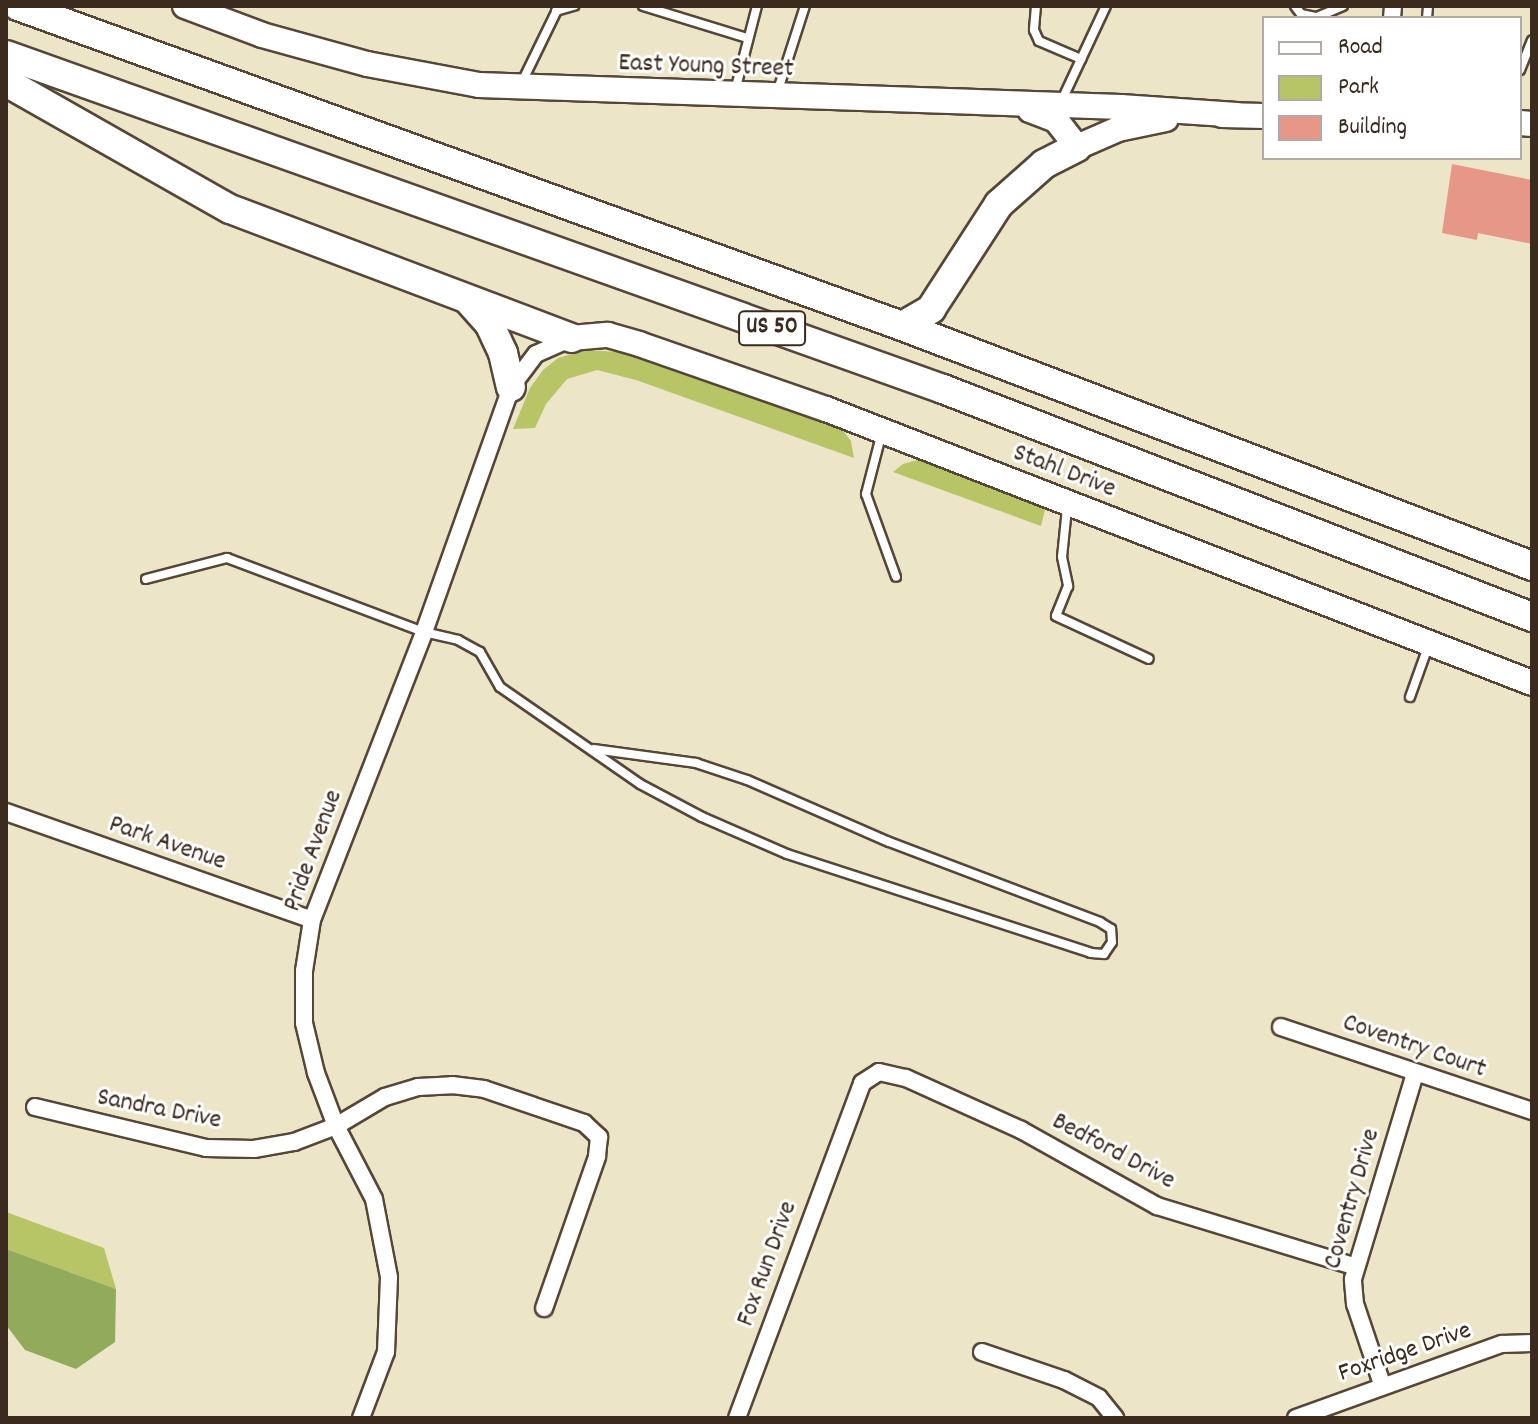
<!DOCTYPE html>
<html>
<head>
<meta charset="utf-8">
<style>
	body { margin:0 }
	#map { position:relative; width:1538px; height:1424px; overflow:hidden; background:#ece5c7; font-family:Dekko,sans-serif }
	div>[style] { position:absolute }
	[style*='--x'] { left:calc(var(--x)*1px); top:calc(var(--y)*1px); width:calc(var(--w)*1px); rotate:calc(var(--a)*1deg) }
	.green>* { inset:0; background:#b7c567 }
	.forest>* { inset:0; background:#91aa5c }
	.building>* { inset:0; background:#e69788 }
	.roads { filter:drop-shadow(2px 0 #564637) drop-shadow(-2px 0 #564637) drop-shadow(0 2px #564637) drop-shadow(0 -2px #564637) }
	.service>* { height:8px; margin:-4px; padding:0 4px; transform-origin:4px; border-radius:4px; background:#fff }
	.minor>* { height:16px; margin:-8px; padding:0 8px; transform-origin:8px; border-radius:8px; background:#fff }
	.secondary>* { height:24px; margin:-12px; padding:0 12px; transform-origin:12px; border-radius:12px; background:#fff }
	.trunk>* { height:28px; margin:-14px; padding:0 14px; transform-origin:14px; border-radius:14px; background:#fff }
	span { translate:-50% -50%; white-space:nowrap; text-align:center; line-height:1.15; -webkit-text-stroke:6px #fff; paint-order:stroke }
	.shield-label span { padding:2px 6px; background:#fff; border:2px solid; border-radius:6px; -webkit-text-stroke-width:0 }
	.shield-label { font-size:24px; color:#3b2a1e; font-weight:700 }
	.street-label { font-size:26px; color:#3b2a1e }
	.frame { position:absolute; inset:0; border:8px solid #3b2a1e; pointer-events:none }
	.legend { position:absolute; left:1262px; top:16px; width:260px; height:144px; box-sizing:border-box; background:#fff; border:2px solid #b1aaa5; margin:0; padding:10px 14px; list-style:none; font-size:24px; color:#3b2a1e }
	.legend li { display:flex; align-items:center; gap:16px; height:40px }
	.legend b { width:40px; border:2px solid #b1aaa5 }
</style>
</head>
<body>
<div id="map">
	<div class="green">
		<div style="clip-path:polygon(585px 350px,619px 352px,841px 428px,851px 441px,854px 458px,636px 380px,597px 370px,567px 379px,546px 404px,535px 428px,513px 429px,530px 388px,543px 370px,558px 358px)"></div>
		<div style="clip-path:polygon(918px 460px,1047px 502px,1041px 526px,893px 472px,903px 464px)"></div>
		<div style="clip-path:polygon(6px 1212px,104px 1248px,116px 1289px,6px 1249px)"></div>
	</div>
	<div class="forest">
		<div style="clip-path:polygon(6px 1249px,116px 1289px,115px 1342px,76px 1369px,25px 1350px,6px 1325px)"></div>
	</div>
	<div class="building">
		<div style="clip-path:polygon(1452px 164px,1532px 180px,1532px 244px,1478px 233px,1477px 240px,1442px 233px)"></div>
	</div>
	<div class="roads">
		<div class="service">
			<div style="--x:643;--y:6;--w:109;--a:17.1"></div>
			<div style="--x:1036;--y:6;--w:24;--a:95"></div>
			<div style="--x:1034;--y:30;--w:12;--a:66"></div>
			<div style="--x:1039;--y:41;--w:46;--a:23.2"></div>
			<div style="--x:1295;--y:6;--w:10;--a:53"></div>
			<div style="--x:1301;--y:14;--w:16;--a:11"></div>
			<div style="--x:1317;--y:17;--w:28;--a:-23"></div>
			<div style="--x:556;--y:11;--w:19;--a:-16"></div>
			<div style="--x:1427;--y:18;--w:12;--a:-85"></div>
			<div style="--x:1520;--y:70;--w:32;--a:-68"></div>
			<div style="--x:521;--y:84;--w:87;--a:-64"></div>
			<div style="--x:735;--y:91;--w:88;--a:-75.5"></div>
			<div style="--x:777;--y:93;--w:91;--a:-72.2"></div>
			<div style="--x:1061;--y:102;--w:106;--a:-64.9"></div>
			<div style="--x:882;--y:432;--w:64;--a:104.5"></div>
			<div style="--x:866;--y:494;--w:88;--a:70.1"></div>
			<div style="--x:1067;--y:508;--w:49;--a:95.8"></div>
			<div style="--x:1062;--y:557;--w:30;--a:78"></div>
			<div style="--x:1068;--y:586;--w:32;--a:112"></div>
			<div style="--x:1056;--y:616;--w:102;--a:24.8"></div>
			<div style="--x:146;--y:579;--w:84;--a:-14.5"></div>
			<div style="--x:227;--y:558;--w:210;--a:20.6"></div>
			<div style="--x:424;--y:632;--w:35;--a:13"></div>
			<div style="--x:458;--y:640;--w:25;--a:29"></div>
			<div style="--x:480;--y:652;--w:40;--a:60.3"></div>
			<div style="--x:500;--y:687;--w:170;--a:34.7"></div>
			<div style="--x:640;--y:784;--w:70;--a:28"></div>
			<div style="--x:702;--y:817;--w:93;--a:23.5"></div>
			<div style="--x:787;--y:854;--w:320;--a:18"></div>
			<div style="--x:1091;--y:953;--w:13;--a:4"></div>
			<div style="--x:1104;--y:954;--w:14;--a:-56"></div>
			<div style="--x:1112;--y:942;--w:13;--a:-94"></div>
			<div style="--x:1111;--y:929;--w:13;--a:-148"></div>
			<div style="--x:1100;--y:922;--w:226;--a:-159.2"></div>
			<div style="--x:889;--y:842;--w:155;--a:-156.4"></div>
			<div style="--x:747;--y:780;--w:54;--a:-161.6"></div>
			<div style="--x:696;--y:763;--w:103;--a:-172.2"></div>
			<div style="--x:1410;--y:697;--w:56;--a:-70.3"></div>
		</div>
		<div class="minor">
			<div style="--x:1392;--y:18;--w:12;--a:-85"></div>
			<div style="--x:6;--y:812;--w:324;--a:19.4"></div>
			<div style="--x:1281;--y:1027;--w:265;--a:18.5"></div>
			<div style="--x:35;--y:1107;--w:176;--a:13.5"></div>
			<div style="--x:206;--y:1148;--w:48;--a:1.2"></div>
			<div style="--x:254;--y:1149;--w:41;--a:-9.9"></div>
			<div style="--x:294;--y:1142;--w:45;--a:-20.9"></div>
			<div style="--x:336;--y:1126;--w:57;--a:-30.6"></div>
			<div style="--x:385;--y:1097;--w:34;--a:-17"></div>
			<div style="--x:418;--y:1087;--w:34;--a:-3"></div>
			<div style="--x:452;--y:1085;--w:32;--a:7"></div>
			<div style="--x:484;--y:1089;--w:106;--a:18.8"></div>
			<div style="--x:584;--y:1123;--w:21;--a:43"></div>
			<div style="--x:599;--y:1137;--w:20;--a:96"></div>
			<div style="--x:597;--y:1157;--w:160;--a:109.3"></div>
			<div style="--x:982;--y:1352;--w:87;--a:18.9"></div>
			<div style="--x:1064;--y:1380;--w:39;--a:27"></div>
			<div style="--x:1099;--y:1398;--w:26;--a:51"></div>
			<div style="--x:1382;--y:1384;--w:84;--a:-108.6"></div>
			<div style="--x:1355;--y:1304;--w:25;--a:-95"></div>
			<div style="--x:1353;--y:1279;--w:215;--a:-73.2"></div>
			<div style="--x:361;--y:1418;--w:71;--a:-69.3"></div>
			<div style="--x:386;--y:1352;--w:75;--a:-87.7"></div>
			<div style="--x:389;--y:1277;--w:79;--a:-100.9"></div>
			<div style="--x:374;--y:1199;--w:82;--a:-117.5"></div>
			<div style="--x:336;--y:1126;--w:57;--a:-110.7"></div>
			<div style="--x:316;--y:1073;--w:51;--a:-103.5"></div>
			<div style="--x:304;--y:1023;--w:52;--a:-90"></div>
			<div style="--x:304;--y:971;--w:52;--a:-81.1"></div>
			<div style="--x:312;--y:920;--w:309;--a:-68.7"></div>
			<div style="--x:424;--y:632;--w:260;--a:-70.4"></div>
			<div style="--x:511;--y:387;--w:41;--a:-52.9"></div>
			<div style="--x:536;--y:354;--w:36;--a:-24"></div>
			<div style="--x:737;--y:1418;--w:358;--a:-69.5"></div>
			<div style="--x:862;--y:1083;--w:20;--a:-33"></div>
			<div style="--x:879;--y:1072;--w:28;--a:13"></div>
			<div style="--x:906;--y:1078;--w:126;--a:24.3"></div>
			<div style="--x:1021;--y:1130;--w:156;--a:29.2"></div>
			<div style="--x:1157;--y:1206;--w:208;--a:17"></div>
			<div style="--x:1296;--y:1418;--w:219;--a:-19.8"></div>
			<div style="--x:1502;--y:1344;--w:30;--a:-2"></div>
		</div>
		<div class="secondary">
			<div style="--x:185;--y:6;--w:82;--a:20.6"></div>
			<div style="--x:262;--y:35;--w:109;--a:15.4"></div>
			<div style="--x:367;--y:64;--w:114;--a:10.6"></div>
			<div style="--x:479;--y:85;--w:642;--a:1.96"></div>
			<div style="--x:1121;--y:107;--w:116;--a:3.9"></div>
			<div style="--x:1030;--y:110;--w:28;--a:21"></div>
			<div style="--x:1056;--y:120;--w:34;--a:52"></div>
			<div style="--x:1077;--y:147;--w:45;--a:-23.7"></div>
			<div style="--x:1118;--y:129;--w:49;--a:-11.8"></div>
			<div style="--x:1222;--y:115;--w:42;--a:1.4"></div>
			<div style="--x:1520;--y:123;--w:12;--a:5"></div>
			<div style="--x:571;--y:338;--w:37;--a:-5"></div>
			<div style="--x:608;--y:335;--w:32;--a:16"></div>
			<div style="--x:639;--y:344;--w:198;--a:19.2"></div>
			<div style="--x:826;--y:409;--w:757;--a:21.21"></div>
		</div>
		<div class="trunk">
			<div style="--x:18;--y:6;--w:940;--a:19.9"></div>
			<div style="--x:902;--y:326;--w:674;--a:20.85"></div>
			<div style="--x:6;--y:55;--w:995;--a:19.62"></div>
			<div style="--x:943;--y:389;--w:632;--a:21.16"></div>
			<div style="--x:6;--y:82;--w:257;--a:29.6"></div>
			<div style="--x:230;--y:209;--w:365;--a:20.7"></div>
			<div style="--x:468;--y:300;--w:31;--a:48"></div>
			<div style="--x:489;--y:323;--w:33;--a:65"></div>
			<div style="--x:503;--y:353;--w:35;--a:77"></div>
			<div style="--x:902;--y:326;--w:34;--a:-30"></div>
			<div style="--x:931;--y:309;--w:125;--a:-57.1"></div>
			<div style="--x:999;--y:204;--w:60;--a:-41.6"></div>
			<div style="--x:1044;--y:164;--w:37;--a:-27"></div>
		</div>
	</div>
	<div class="shield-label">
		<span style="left:772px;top:328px">US 50</span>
	</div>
	<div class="street-label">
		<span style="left:706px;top:67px;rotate:2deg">East Young Street</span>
		<span style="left:1064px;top:472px;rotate:21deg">Stahl Drive</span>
		<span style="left:167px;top:844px;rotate:19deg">Park Avenue</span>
		<span style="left:314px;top:851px;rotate:-70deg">Pride Avenue</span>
		<span style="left:1414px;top:1047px;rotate:19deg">Coventry Court</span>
		<span style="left:159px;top:1110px;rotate:11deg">Sandra Drive</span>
		<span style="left:1113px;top:1152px;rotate:28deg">Bedford Drive</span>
		<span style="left:1353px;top:1199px;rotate:-74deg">Coventry Drive</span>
		<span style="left:768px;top:1264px;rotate:-70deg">Fox Run Drive</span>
		<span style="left:1405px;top:1353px;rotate:-19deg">Foxridge Drive</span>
	</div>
	<div class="frame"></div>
	<ul class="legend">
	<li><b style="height:10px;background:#fff"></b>Road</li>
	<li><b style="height:22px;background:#b7c567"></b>Park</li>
	<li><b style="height:22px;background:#e69788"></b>Building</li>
	</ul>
</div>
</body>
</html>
